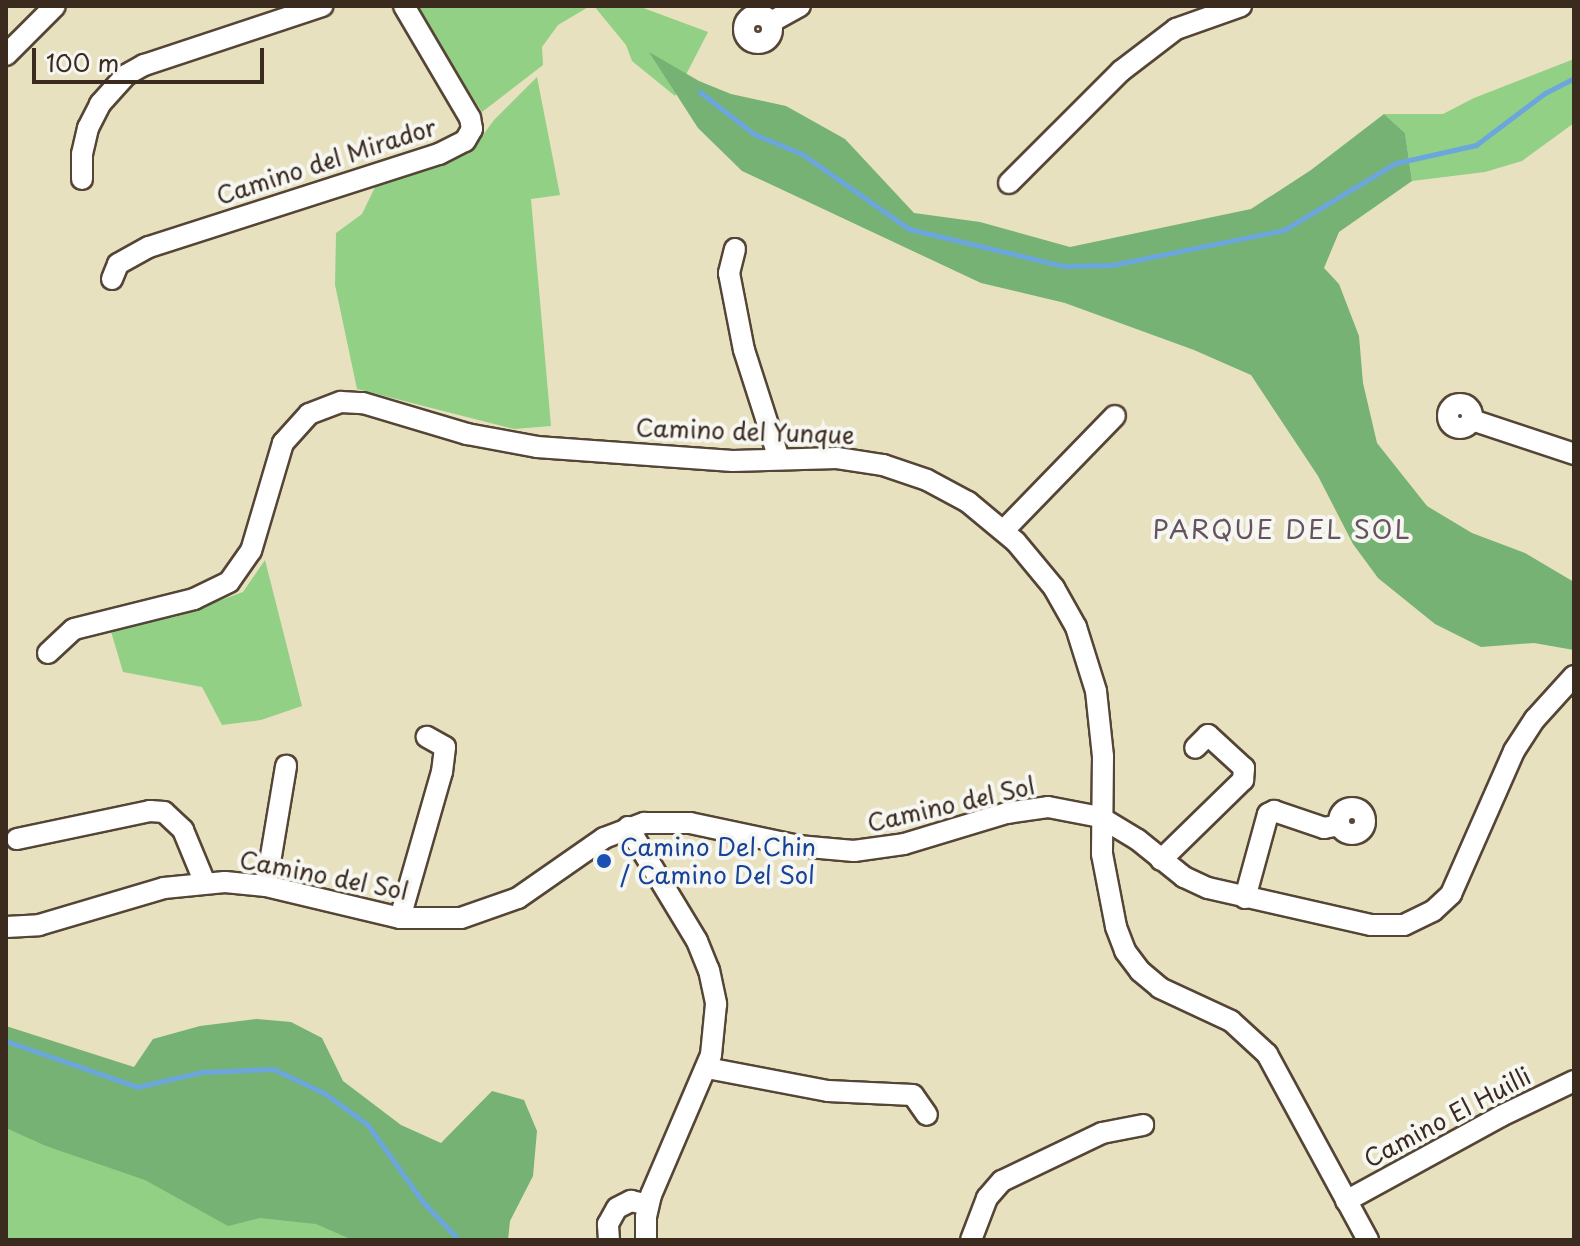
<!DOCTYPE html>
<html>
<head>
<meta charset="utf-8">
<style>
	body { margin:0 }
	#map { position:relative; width:1580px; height:1246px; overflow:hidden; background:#e8e1bf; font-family:"Playpen Sans",sans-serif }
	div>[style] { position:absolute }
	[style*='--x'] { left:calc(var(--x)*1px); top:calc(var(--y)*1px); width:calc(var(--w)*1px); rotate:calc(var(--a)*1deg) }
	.green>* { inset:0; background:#92d086 }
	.forest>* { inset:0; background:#75b273 }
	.stream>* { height:5px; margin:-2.5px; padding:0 2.5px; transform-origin:2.5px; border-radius:2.5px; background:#6ba7dc }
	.roads { filter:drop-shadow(2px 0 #554536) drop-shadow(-2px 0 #554536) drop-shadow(0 2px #554536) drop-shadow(0 -2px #554536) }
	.minor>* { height:20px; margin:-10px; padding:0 10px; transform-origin:10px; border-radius:10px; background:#fff }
	.minor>.ring { margin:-10px; padding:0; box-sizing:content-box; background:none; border:20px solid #fff; border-radius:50% }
	.dots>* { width:22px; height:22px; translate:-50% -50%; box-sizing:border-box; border:4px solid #f6f6f2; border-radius:50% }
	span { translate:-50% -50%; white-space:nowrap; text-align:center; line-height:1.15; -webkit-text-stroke:8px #f6f6f2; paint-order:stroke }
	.street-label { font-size:24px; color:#3b2a1e }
	.transit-label { font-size:24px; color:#164399 }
	.left { translate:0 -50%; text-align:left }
	.neighbourhood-label { font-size:26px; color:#65545c; letter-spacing:2px }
	.frame { position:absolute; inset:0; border:8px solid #3b2a1e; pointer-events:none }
	.scale { position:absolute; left:32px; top:48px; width:232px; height:36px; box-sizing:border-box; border:4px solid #3b2a1e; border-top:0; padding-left:10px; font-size:24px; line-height:28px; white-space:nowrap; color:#3b2a1e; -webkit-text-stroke:6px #f6f6f2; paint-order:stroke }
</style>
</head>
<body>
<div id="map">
	<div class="green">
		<div style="clip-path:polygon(415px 6px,590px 6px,558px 25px,542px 47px,543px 65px,482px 112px)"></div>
		<div style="clip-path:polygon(594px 6px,638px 6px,708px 32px,675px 96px,632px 61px,626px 45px)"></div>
		<div style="clip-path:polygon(1574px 59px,1574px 123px,1522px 161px,1485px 172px,1412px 181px,1405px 133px,1384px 114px,1443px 114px,1474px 98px)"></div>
		<div style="clip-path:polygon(537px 77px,560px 195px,531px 199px,551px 426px,514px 429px,357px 389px,335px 285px,336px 233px,362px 214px,376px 185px,472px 150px,494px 120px)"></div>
		<div style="clip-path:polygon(265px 560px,302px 706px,261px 720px,222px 725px,202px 687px,123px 672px,110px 628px,175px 617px,243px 592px)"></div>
		<div style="clip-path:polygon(6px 1050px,478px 1240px,6px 1240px)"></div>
	</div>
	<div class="forest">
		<div style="clip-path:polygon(649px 52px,699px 81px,731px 94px,786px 106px,845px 139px,914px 213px,980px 222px,1070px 247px,1251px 209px,1311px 170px,1384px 114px,1405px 133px,1412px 181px,1339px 232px,1324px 268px,1339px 284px,1359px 336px,1363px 383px,1377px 443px,1427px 506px,1472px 533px,1525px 553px,1574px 582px,1574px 650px,1534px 643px,1481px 647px,1435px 624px,1378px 578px,1353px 544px,1318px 476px,1251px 375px,1194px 350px,1065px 303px,981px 283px,742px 171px,698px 128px)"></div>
		<div style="clip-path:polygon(257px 1019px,291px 1022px,322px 1038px,343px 1081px,401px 1125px,441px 1143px,492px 1091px,524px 1100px,537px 1131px,533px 1176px,510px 1221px,508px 1240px,353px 1240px,316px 1224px,260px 1218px,228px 1226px,145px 1180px,46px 1146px,6px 1128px,6px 1026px,134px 1067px,153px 1039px,200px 1026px)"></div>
	</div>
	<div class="stream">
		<div style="--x:700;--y:92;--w:68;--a:37.9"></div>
		<div style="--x:754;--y:134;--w:52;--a:22.6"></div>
		<div style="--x:802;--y:154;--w:131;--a:35"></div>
		<div style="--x:909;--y:229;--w:158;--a:13.5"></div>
		<div style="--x:1063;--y:266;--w:49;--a:-1.2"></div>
		<div style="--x:1112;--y:265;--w:176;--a:-11.5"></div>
		<div style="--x:1284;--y:230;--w:131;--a:-30.9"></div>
		<div style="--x:1396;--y:163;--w:82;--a:-12.7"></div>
		<div style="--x:1476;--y:145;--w:86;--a:-37"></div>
		<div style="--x:1545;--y:93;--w:33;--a:-27"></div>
		<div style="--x:6;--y:1041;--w:139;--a:19.3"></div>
		<div style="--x:137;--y:1087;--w:67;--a:-13"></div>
		<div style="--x:202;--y:1072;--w:71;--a:-2.4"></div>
		<div style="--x:273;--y:1069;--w:56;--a:25.2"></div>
		<div style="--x:324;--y:1093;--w:53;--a:35.8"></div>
		<div style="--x:367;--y:1124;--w:96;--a:54.3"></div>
		<div style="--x:423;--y:1202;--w:52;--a:46.5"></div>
	</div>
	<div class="roads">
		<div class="minor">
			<div class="ring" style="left:744px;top:15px;width:8px;height:8px"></div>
			<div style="--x:771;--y:22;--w:33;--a:-29"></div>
			<div style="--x:6;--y:55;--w:69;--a:-45"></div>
			<div style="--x:82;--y:179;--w:25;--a:-90"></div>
			<div style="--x:82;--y:154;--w:27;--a:-77"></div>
			<div style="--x:88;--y:128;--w:27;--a:-63"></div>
			<div style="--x:100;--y:104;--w:39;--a:-48"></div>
			<div style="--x:126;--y:75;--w:21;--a:-29"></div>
			<div style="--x:144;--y:65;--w:188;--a:-18.3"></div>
			<div style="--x:1009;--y:183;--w:158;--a:-45"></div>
			<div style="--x:1121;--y:71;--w:69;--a:-37.4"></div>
			<div style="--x:1176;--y:29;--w:69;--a:-19.5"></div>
			<div style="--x:735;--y:249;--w:25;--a:104"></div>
			<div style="--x:729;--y:273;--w:78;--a:79"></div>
			<div style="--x:744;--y:350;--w:114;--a:72.2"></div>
			<div style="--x:112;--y:279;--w:16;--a:-68"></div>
			<div style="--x:118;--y:264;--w:35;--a:-29"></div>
			<div style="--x:149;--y:247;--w:305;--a:-17.8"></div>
			<div style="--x:439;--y:154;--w:29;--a:-27"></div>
			<div style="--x:465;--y:141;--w:14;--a:-60"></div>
			<div style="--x:472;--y:129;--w:11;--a:-100"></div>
			<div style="--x:470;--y:118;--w:130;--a:-120.5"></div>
			<div class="ring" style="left:1448px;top:404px;width:4px;height:4px"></div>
			<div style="--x:1472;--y:420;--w:108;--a:18.4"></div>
			<div style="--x:1004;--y:530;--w:159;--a:-45.8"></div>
			<div style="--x:48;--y:653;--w:35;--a:-43"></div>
			<div style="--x:74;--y:629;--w:124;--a:-14"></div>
			<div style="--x:194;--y:599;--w:39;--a:-26"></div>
			<div style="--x:229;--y:582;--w:38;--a:-55"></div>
			<div style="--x:251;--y:551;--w:113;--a:-73.5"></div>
			<div style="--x:283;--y:443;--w:39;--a:-48"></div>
			<div style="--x:309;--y:414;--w:34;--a:-21"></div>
			<div style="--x:341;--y:402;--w:22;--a:3"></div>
			<div style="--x:363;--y:403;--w:109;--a:16.6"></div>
			<div style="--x:467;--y:434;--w:71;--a:10.5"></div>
			<div style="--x:537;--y:447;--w:196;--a:4.1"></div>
			<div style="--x:733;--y:461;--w:104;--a:-1.7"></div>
			<div style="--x:837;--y:458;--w:47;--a:8.7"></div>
			<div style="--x:883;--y:465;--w:46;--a:18.8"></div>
			<div style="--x:927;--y:480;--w:47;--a:28.2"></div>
			<div style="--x:968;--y:502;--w:62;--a:39.8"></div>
			<div style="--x:1016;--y:542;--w:60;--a:50.4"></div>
			<div style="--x:1054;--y:588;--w:45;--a:60.6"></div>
			<div style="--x:1076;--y:627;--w:67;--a:72.6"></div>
			<div style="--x:1096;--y:691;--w:65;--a:83.9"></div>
			<div style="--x:1103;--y:756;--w:98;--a:90.6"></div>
			<div style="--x:1102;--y:854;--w:74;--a:79.1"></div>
			<div style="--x:1116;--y:927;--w:26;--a:69"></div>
			<div style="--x:1125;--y:951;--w:25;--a:53"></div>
			<div style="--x:1140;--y:971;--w:26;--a:40"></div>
			<div style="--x:1160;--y:988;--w:78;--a:24.9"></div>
			<div style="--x:1231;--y:1021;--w:49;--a:42.5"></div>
			<div style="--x:1267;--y:1054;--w:212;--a:61.5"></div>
			<div class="ring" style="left:1339px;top:808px;width:6px;height:6px"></div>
			<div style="--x:628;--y:827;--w:133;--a:58.8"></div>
			<div style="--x:697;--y:941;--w:31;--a:68"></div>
			<div style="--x:709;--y:970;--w:35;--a:78"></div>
			<div style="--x:716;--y:1004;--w:51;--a:95.6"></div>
			<div style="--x:711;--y:1055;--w:152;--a:113.2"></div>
			<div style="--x:651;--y:1195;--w:23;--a:103"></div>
			<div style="--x:646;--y:1217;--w:23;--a:90"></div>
			<div style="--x:17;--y:839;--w:136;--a:-11.9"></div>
			<div style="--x:150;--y:811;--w:14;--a:4"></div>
			<div style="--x:164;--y:812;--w:26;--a:43"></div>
			<div style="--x:183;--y:830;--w:57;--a:67.5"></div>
			<div style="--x:1161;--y:860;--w:115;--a:-44.3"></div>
			<div style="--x:1243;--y:780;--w:12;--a:-85"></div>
			<div style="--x:1244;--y:768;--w:49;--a:-137.5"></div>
			<div style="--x:1208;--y:735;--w:18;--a:135"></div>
			<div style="--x:266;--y:886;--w:122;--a:-80.5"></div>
			<div style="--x:1245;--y:898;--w:87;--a:-74.7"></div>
			<div style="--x:1268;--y:814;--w:7;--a:-27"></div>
			<div style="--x:1274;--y:811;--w:53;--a:18.8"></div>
			<div style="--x:1324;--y:828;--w:15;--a:-11"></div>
			<div style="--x:400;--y:918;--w:152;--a:-74"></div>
			<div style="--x:442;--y:772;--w:25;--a:-83"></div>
			<div style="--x:445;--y:747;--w:21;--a:-151"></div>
			<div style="--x:6;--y:927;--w:33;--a:-3"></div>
			<div style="--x:39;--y:925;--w:130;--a:-16.5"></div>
			<div style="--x:164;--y:888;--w:61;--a:-5.6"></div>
			<div style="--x:225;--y:882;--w:41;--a:5.6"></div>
			<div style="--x:266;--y:886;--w:138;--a:13.4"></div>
			<div style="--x:400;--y:918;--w:61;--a:0"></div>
			<div style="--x:461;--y:918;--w:60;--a:-19.3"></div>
			<div style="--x:518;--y:898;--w:105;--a:-34.9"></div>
			<div style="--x:604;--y:838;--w:43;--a:-20.6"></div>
			<div style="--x:644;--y:823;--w:46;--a:0"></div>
			<div style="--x:690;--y:823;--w:110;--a:12"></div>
			<div style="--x:798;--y:846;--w:56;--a:5.1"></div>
			<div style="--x:854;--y:851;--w:50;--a:-8"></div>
			<div style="--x:904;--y:844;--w:108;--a:-16.8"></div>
			<div style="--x:1007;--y:813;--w:41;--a:-8.3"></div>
			<div style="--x:1048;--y:807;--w:53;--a:10.9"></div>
			<div style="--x:1100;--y:817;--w:44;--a:31.2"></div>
			<div style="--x:1138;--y:840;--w:59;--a:38.8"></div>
			<div style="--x:1184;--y:877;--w:26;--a:25"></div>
			<div style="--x:1208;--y:888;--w:167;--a:12.8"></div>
			<div style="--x:1371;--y:925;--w:33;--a:0"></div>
			<div style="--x:1404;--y:925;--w:32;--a:-26"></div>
			<div style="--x:1433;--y:911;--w:25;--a:-43"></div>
			<div style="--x:1451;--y:894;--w:156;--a:-66.2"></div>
			<div style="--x:1514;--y:751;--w:38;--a:-57"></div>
			<div style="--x:1535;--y:719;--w:58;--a:-47.8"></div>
			<div style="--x:707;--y:1068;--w:123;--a:10.8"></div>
			<div style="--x:828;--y:1091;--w:85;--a:2.7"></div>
			<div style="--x:913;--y:1095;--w:24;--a:55"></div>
			<div style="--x:1346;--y:1201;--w:177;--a:-28.7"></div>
			<div style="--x:1501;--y:1116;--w:81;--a:-25.6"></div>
			<div style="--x:609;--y:1240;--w:16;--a:-94"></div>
			<div style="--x:608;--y:1224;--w:18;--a:-61"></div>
			<div style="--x:617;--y:1208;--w:16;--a:-27"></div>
			<div style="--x:631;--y:1201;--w:17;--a:13"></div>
			<div style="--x:971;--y:1240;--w:45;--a:-69.1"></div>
			<div style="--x:987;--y:1198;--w:23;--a:-49"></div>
			<div style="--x:1002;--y:1181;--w:111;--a:-25.6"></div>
			<div style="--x:1102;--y:1133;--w:42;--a:-11"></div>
		</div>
	</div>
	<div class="dots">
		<div style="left:604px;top:861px;background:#1a4fb4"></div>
	</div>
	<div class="street-label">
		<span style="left:326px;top:161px;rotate:-18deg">Camino del Mirador</span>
		<span style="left:745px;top:431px;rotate:2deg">Camino del Yunque</span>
		<span style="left:951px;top:804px;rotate:-13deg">Camino del Sol</span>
		<span style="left:324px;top:875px;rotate:11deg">Camino del Sol</span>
		<span style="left:1447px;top:1117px;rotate:-28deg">Camino El Huilli</span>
	</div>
	<div class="transit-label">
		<span class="left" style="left:620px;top:861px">Camino Del Chin<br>/ Camino Del Sol</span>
	</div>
	<div class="neighbourhood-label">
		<span style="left:1282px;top:529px">PARQUE DEL SOL</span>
	</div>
	<div class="frame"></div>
	<div class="scale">100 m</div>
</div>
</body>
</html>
